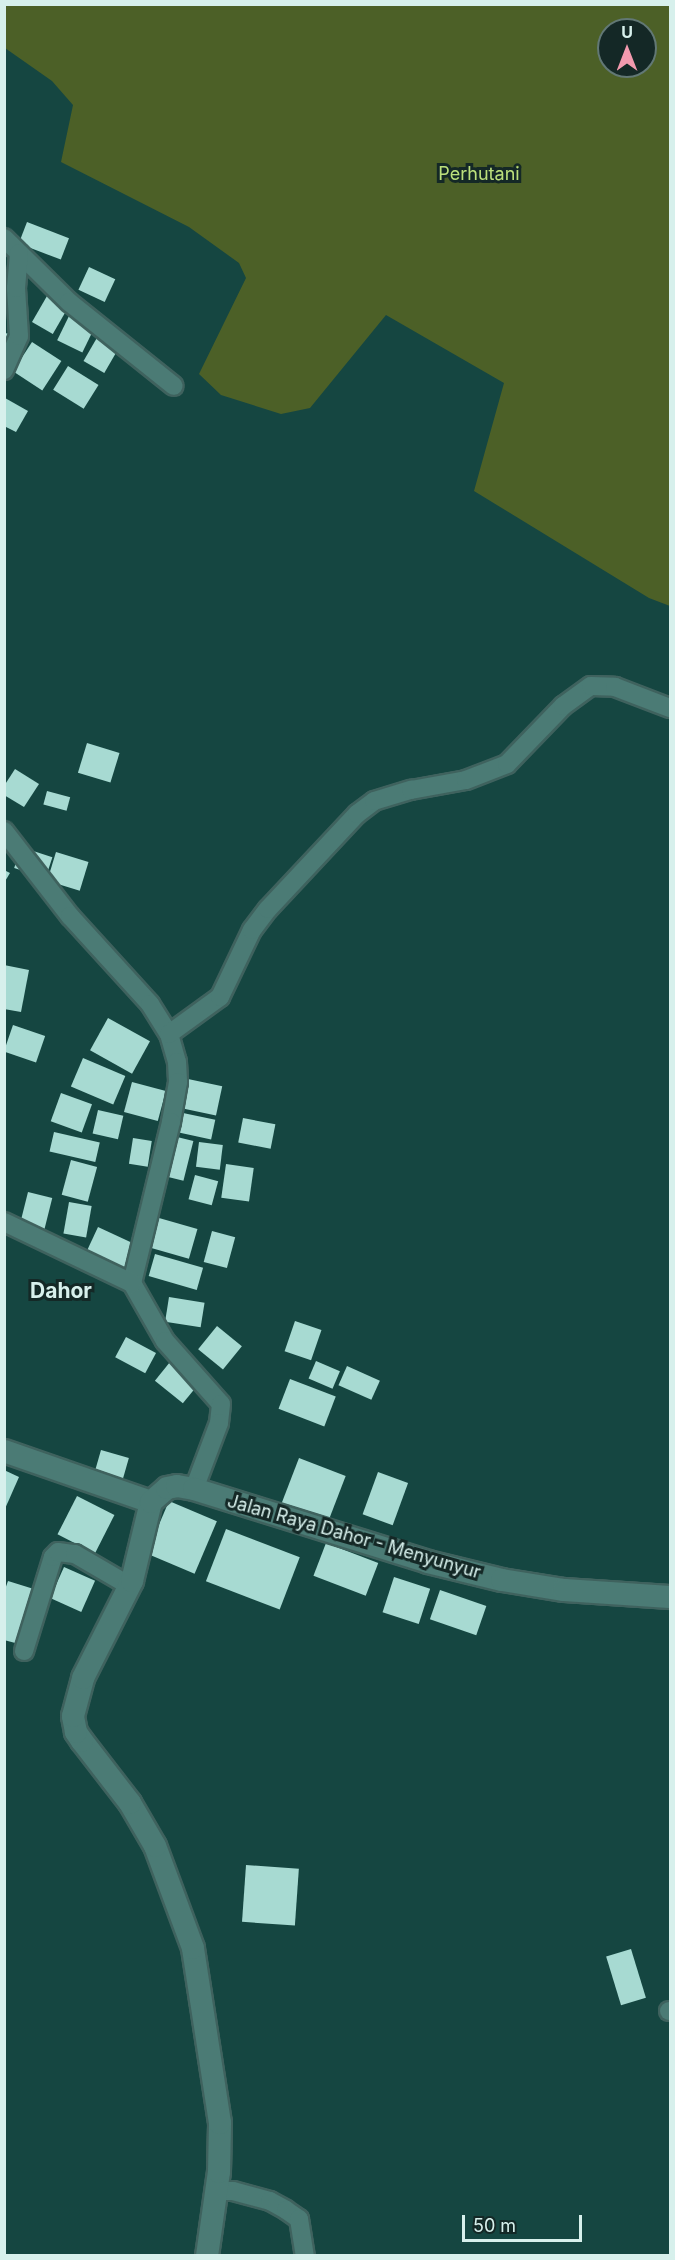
<!DOCTYPE html>
<html>
<head>
<meta charset="utf-8">
<style>
	body { margin:0 }
	#map { position:relative; width:675px; height:2260px; overflow:hidden; background:#154641; font-family:Inter,sans-serif }
	div>[style] { position:absolute }
	[style*='--x'] { left:calc(var(--x)*1px); top:calc(var(--y)*1px); width:calc(var(--w)*1px); rotate:calc(var(--a)*1deg) }
	.green>* { inset:0; background:#4c6027 }
	.building>* { inset:0; background:#a7dad2; transform-origin:0 0 }
	.roads { filter:drop-shadow(2px 0 #3f625e) drop-shadow(-2px 0 #3f625e) drop-shadow(0 2px #3f625e) drop-shadow(0 -2px #3f625e) }
	.minor>* { height:18px; margin:-9px; padding:0 9px; transform-origin:9px; border-radius:9px; background:#4b7b75 }
	.tertiary>* { height:22px; margin:-11px; padding:0 11px; transform-origin:11px; border-radius:11px; background:#4b7b75 }
	span { translate:-50% -50%; white-space:nowrap; text-align:center; line-height:1.15; -webkit-text-stroke:6px #142826; paint-order:stroke }
	.park-label { font-size:18px; color:#bce07c }
	.street-label { font-size:18px; color:#d7f0ec }
	.quarter-label { font-size:21px; color:#d7f0ec; font-weight:700 }
	.frame { position:absolute; inset:0; border:6px solid #d7f0ec; pointer-events:none }
	.north { position:absolute; left:597px; top:18px; width:60px; height:60px; box-sizing:border-box; background:#142826; border:2px solid #627875; border-radius:50%; rotate:0deg; font-size:16px; font-weight:700; line-height:24px; text-align:center; color:#d7f0ec }
	.north::after { content:''; display:block; margin:auto; width:21px; height:27px; background:#f29aae; clip-path:polygon(50% 0,100% 100%,50% 72%,0 100%) }
	.scale { position:absolute; left:462px; top:2215px; width:120px; height:27px; box-sizing:border-box; border:3px solid #d7f0ec; border-top:0; padding-left:8px; font-size:18px; line-height:21px; white-space:nowrap; color:#d7f0ec; -webkit-text-stroke:4px #142826; paint-order:stroke }
</style>
</head>
<body>
<div id="map">
	<div class="green">
		<div style="clip-path:polygon(evenodd,5px 4px,670px 5px,670px 606px,649px 598px,474px 491px,504px 383px,386px 315px,310px 408px,281px 414px,221px 395px,199px 374px,246px 278px,239px 263px,189px 227px,61px 162px,73px 105px,52px 81px,5px 48px,5px 4px,609px 30px,645px 30px,645px 66px,609px 66px,609px 30px)"></div>
	</div>
	<div class="building">
		<div style="left:27px;top:222px;width:45px;height:23px;rotate:21deg"></div>
		<div style="left:89px;top:267px;width:29px;height:25px;rotate:25deg"></div>
		<div style="left:47px;top:296px;width:24px;height:30px;rotate:30deg"></div>
		<div style="left:69px;top:316px;width:28px;height:27px;rotate:26deg"></div>
		<div style="clip-path:polygon(4px 333px,12px 334px,4px 353px)"></div>
		<div style="left:98px;top:336px;width:24px;height:29px;rotate:30deg"></div>
		<div style="left:32px;top:342px;width:35px;height:35px;rotate:33deg"></div>
		<div style="left:68px;top:366px;width:36px;height:28px;rotate:32deg"></div>
		<div style="clip-path:polygon(5px 398px,28px 411px,16px 432px,4px 426px)"></div>
		<div style="left:87px;top:743px;width:34px;height:31px;rotate:17deg"></div>
		<div style="clip-path:polygon(15px 769px,39px 784px,24px 807px,4px 795px,4px 786px)"></div>
		<div style="left:47px;top:791px;width:24px;height:14px;rotate:15deg"></div>
		<div style="left:21px;top:847px;width:33px;height:22px;rotate:18deg"></div>
		<div style="left:56px;top:852px;width:34px;height:30px;rotate:17deg"></div>
		<div style="clip-path:polygon(4px 870px,10px 873px,4px 883px)"></div>
		<div style="clip-path:polygon(4px 965px,29px 970px,21px 1012px,4px 1009px)"></div>
		<div style="left:108px;top:1018px;width:48px;height:37px;rotate:29deg"></div>
		<div style="left:13px;top:1025px;width:34px;height:28px;rotate:19deg"></div>
		<div style="left:83px;top:1058px;width:46px;height:31px;rotate:23deg"></div>
		<div style="left:188px;top:1079px;width:35px;height:30px;rotate:12deg"></div>
		<div style="left:132px;top:1082px;width:35px;height:31px;rotate:15deg"></div>
		<div style="left:61px;top:1093px;width:33px;height:30px;rotate:20deg"></div>
		<div style="left:98px;top:1110px;width:26px;height:24px;rotate:13deg"></div>
		<div style="left:183px;top:1113px;width:33px;height:20px;rotate:12deg"></div>
		<div style="left:243px;top:1118px;width:33px;height:25px;rotate:11deg"></div>
		<div style="left:54px;top:1132px;width:47px;height:20px;rotate:13deg"></div>
		<div style="left:173px;top:1136px;width:21px;height:41px;rotate:14deg"></div>
		<div style="left:133px;top:1138px;width:19px;height:26px;rotate:9deg"></div>
		<div style="left:199px;top:1142px;width:24px;height:25px;rotate:7deg"></div>
		<div style="left:71px;top:1160px;width:27px;height:36px;rotate:15deg"></div>
		<div style="left:226px;top:1164px;width:28px;height:34px;rotate:8deg"></div>
		<div style="left:195px;top:1175px;width:24px;height:25px;rotate:15deg"></div>
		<div style="left:28px;top:1192px;width:25px;height:33px;rotate:14deg"></div>
		<div style="left:69px;top:1202px;width:23px;height:32px;rotate:10deg"></div>
		<div style="left:159px;top:1218px;width:40px;height:31px;rotate:16deg"></div>
		<div style="left:98px;top:1227px;width:41px;height:30px;rotate:25deg"></div>
		<div style="left:212px;top:1231px;width:24px;height:32px;rotate:15deg"></div>
		<div style="left:155px;top:1254px;width:50px;height:23px;rotate:16deg"></div>
		<div style="left:169px;top:1297px;width:36px;height:25px;rotate:9deg"></div>
		<div style="left:295px;top:1321px;width:28px;height:32px;rotate:19deg"></div>
		<div style="left:217px;top:1326px;width:32px;height:30px;rotate:39deg"></div>
		<div style="left:126px;top:1337px;width:34px;height:23px;rotate:28deg"></div>
		<div style="left:316px;top:1361px;width:26px;height:19px;rotate:23deg"></div>
		<div style="left:170px;top:1362px;width:36px;height:24px;rotate:39deg"></div>
		<div style="left:347px;top:1366px;width:36px;height:21px;rotate:24deg"></div>
		<div style="left:290px;top:1379px;width:49px;height:32px;rotate:21deg"></div>
		<div style="left:101px;top:1450px;width:29px;height:27px;rotate:16deg"></div>
		<div style="left:299px;top:1458px;width:50px;height:52px;rotate:21deg"></div>
		<div style="clip-path:polygon(4px 1470px,19px 1477px,4px 1511px)"></div>
		<div style="left:378px;top:1472px;width:32px;height:45px;rotate:20deg"></div>
		<div style="left:77px;top:1496px;width:42px;height:43px;rotate:27deg"></div>
		<div style="left:169px;top:1501px;width:52px;height:57px;rotate:23deg"></div>
		<div style="left:226px;top:1529px;width:79px;height:56px;rotate:21deg"></div>
		<div style="left:326px;top:1543px;width:56px;height:35px;rotate:21deg"></div>
		<div style="left:64px;top:1567px;width:34px;height:34px;rotate:24deg"></div>
		<div style="left:394px;top:1577px;width:38px;height:37px;rotate:18deg"></div>
		<div style="clip-path:polygon(8px 1581px,37px 1590px,19px 1644px,4px 1640px,4px 1592px)"></div>
		<div style="left:440px;top:1590px;width:49px;height:31px;rotate:19deg"></div>
		<div style="left:246px;top:1865px;width:53px;height:57px;rotate:4deg"></div>
		<div style="left:631px;top:1949px;width:51px;height:26px;rotate:73deg"></div>
	</div>
	<div class="roads">
		<div class="minor">
			<div style="--x:4;--y:238;--w:91;--a:44.6"></div>
			<div style="--x:69;--y:302;--w:134;--a:38.7"></div>
			<div style="--x:4;--y:370;--w:37;--a:-66"></div>
			<div style="--x:19;--y:336;--w:48;--a:-93.6"></div>
			<div style="--x:16;--y:288;--w:35;--a:-85"></div>
			<div style="--x:4;--y:831;--w:108;--a:52.2"></div>
			<div style="--x:70;--y:916;--w:119;--a:47.7"></div>
			<div style="--x:150;--y:1004;--w:36;--a:58"></div>
			<div style="--x:169;--y:1034;--w:29;--a:74"></div>
			<div style="--x:177;--y:1062;--w:20;--a:87"></div>
			<div style="--x:178;--y:1082;--w:41;--a:99.9"></div>
			<div style="--x:171;--y:1122;--w:166;--a:103.6"></div>
			<div style="--x:132;--y:1283;--w:67;--a:60.4"></div>
			<div style="--x:165;--y:1341;--w:84;--a:48.4"></div>
			<div style="--x:221;--y:1404;--w:19;--a:96"></div>
			<div style="--x:219;--y:1423;--w:71;--a:110.7"></div>
			<div style="--x:169;--y:1034;--w:63;--a:-36"></div>
			<div style="--x:220;--y:997;--w:74;--a:-64.5"></div>
			<div style="--x:252;--y:930;--w:26;--a:-53"></div>
			<div style="--x:268;--y:909;--w:130;--a:-46.9"></div>
			<div style="--x:357;--y:814;--w:21;--a:-37"></div>
			<div style="--x:374;--y:801;--w:39;--a:-17"></div>
			<div style="--x:411;--y:790;--w:56;--a:-10.3"></div>
			<div style="--x:466;--y:780;--w:44;--a:-21.3"></div>
			<div style="--x:507;--y:764;--w:81;--a:-46"></div>
			<div style="--x:563;--y:706;--w:34;--a:-36"></div>
			<div style="--x:591;--y:686;--w:24;--a:2"></div>
			<div style="--x:615;--y:687;--w:59;--a:20.9"></div>
			<div style="--x:4;--y:1222;--w:142;--a:25.5"></div>
			<div style="--x:24;--y:1651;--w:98;--a:-72.9"></div>
			<div style="--x:53;--y:1557;--w:7;--a:-45"></div>
			<div style="--x:58;--y:1552;--w:17;--a:7"></div>
			<div style="--x:75;--y:1554;--w:64;--a:30.2"></div>
			<div style="--x:669;--y:2011;--w:1;--a:0"></div>
			<div style="--x:217;--y:2191;--w:16;--a:0"></div>
			<div style="--x:233;--y:2191;--w:38;--a:15"></div>
			<div style="--x:270;--y:2201;--w:18;--a:29"></div>
			<div style="--x:286;--y:2210;--w:16;--a:35"></div>
			<div style="--x:299;--y:2219;--w:37;--a:81"></div>
		</div>
		<div class="tertiary">
			<div style="--x:4;--y:1451;--w:156;--a:19.1"></div>
			<div style="--x:207;--y:2256;--w:85;--a:-81.9"></div>
			<div style="--x:219;--y:2172;--w:49;--a:-88.8"></div>
			<div style="--x:220;--y:2123;--w:177;--a:-98.8"></div>
			<div style="--x:193;--y:1948;--w:109;--a:-110.4"></div>
			<div style="--x:155;--y:1846;--w:50;--a:-120.2"></div>
			<div style="--x:130;--y:1803;--w:78;--a:-127.7"></div>
			<div style="--x:82;--y:1741;--w:11;--a:-124"></div>
			<div style="--x:76;--y:1732;--w:16;--a:-101"></div>
			<div style="--x:73;--y:1716;--w:39;--a:-75"></div>
			<div style="--x:83;--y:1678;--w:109;--a:-63.2"></div>
			<div style="--x:132;--y:1581;--w:81;--a:-76.5"></div>
			<div style="--x:151;--y:1502;--w:21;--a:-41"></div>
			<div style="--x:167;--y:1488;--w:10;--a:-11"></div>
			<div style="--x:177;--y:1486;--w:17;--a:10"></div>
			<div style="--x:194;--y:1489;--w:245;--a:17.3"></div>
			<div style="--x:428;--y:1562;--w:76;--a:13.7"></div>
			<div style="--x:502;--y:1580;--w:63;--a:9.2"></div>
			<div style="--x:564;--y:1590;--w:106;--a:3.8"></div>
		</div>
	</div>
	<div class="park-label">
		<span style="left:479px;top:174px">Perhutani</span>
	</div>
	<div class="street-label">
		<span style="left:354px;top:1537px;rotate:16deg">Jalan Raya Dahor - Menyunyur</span>
	</div>
	<div class="quarter-label">
		<span style="left:61px;top:1291px">Dahor</span>
	</div>
	<div class="frame"></div>
	<div class="north">U</div>
	<div class="scale">50 m</div>
</div>
</body>
</html>
